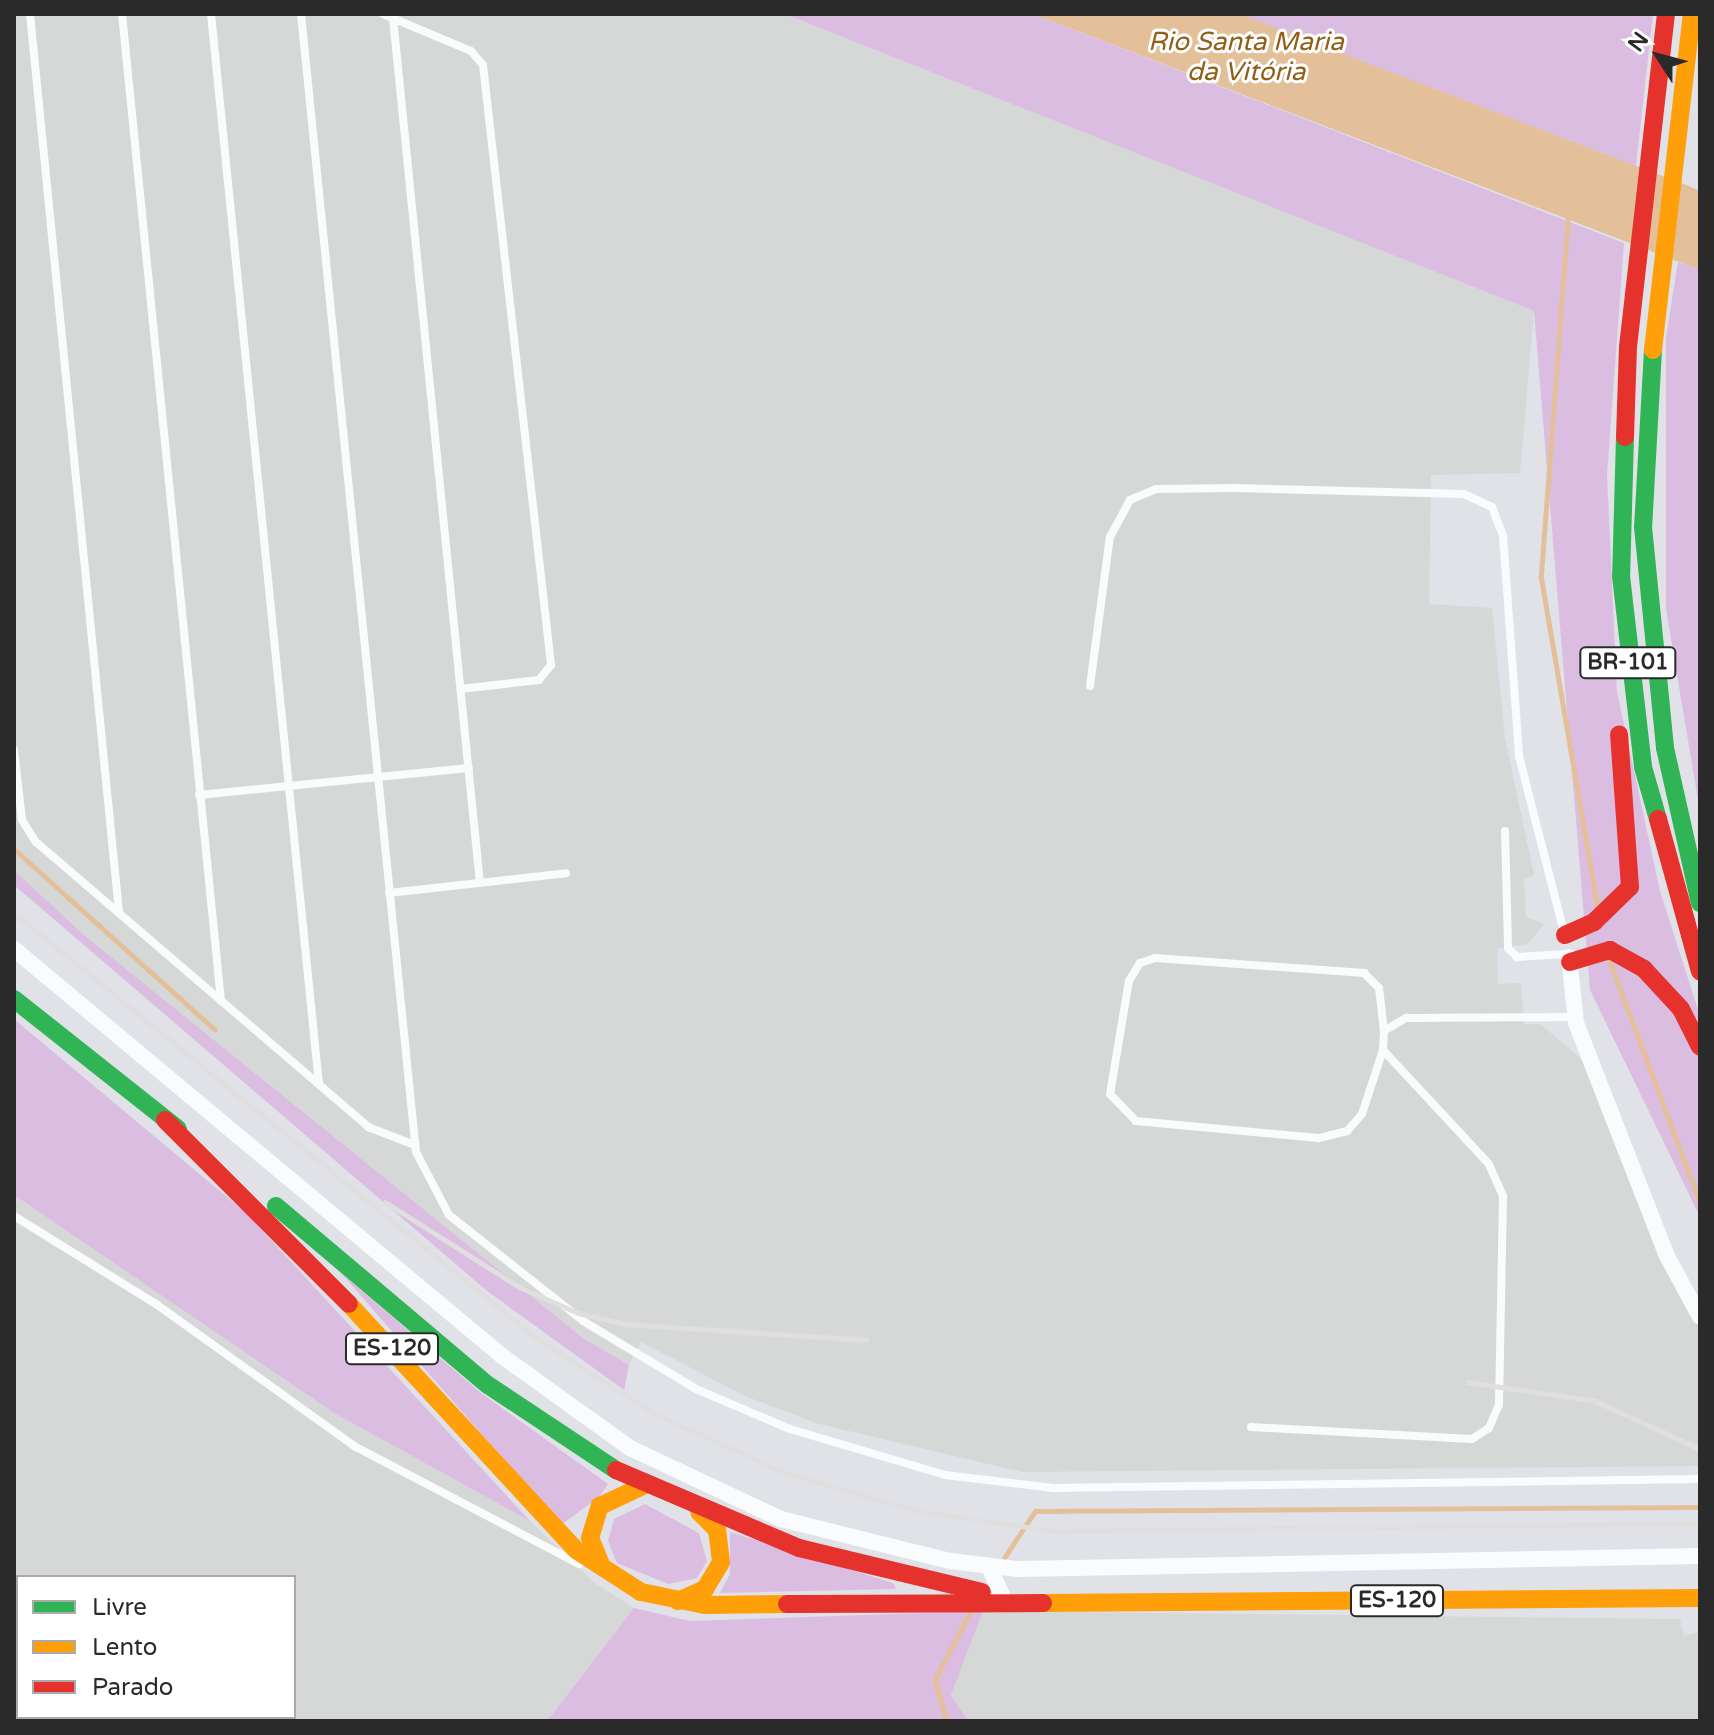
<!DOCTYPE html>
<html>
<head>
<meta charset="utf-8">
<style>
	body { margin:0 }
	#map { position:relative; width:1714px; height:1735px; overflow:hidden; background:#e0e2e8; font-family:"Varela Round",sans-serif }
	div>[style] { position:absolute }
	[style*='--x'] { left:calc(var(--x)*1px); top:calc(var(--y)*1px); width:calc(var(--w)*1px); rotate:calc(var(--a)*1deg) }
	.industrial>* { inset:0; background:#d5d8d7 }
	.green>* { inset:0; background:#dcbde2 }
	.water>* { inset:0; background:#e4c09a }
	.stream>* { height:5px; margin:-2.5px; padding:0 2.5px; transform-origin:2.5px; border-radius:2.5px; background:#e4c09a }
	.lane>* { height:8px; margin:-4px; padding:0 4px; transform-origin:4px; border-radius:4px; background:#fafbfc }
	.street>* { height:16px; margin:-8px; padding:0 8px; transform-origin:8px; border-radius:8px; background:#fafbfc }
	.fast>* { height:18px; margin:-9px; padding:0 9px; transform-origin:9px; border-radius:9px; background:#30b455 }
	.slow>* { height:18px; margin:-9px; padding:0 9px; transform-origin:9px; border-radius:9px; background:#ff9f0a }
	.jam>* { height:18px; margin:-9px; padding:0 9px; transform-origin:9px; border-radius:9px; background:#e5322d }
	.rail>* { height:5px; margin:-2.5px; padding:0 2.5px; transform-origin:2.5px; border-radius:2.5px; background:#dedfde }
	span { translate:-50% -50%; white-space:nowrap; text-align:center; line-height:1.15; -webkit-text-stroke:6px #fff; paint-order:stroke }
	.shield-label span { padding:2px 6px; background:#fff; border:2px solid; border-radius:6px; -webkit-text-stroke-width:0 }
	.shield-label { font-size:22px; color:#2a2a2a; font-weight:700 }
	.water-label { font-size:26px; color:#906018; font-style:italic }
	.frame { position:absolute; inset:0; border:16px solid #2a2a2a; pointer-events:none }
	.legend { position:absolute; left:16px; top:1575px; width:280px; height:144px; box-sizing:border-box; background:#fff; border:2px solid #aaa; margin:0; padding:10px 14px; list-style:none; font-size:24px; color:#2a2a2a }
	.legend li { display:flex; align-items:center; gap:16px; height:40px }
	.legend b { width:40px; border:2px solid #aaa }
	.north { position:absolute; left:1618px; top:16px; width:80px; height:80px; -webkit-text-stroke:6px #fff; paint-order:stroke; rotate:306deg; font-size:22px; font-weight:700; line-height:32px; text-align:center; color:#2a2a2a }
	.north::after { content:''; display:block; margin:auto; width:28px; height:36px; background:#2a2a2a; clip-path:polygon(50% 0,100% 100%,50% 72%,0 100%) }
</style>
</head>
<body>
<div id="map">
	<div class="industrial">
		<div style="clip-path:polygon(14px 14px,785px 14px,1534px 311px,1520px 473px,1431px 475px,1429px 604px,1492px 608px,1505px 738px,1534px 875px,1524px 880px,1526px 917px,1545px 924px,1527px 944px,1497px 949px,1498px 984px,1521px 983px,1524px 1024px,1540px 1024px,1592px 1068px,1700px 1324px,1700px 1466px,1022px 1472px,819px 1424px,745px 1396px,641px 1342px,629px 1365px,583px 1338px,84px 935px,14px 870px)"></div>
		<div style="clip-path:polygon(evenodd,14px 1195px,334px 1413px,530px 1521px,595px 1583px,634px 1608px,547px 1721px,14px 1721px,14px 1195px,18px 1577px,294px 1577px,294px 1717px,18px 1717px,18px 1577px)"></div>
		<div style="clip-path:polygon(983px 1611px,1680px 1619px,1684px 1636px,1700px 1632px,1700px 1721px,966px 1721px,951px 1695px)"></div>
	</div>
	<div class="green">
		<div style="clip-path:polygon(785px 14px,1033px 14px,1624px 243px,1607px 475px,1617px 692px,1660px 891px,1700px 1016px,1700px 1217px,1590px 990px,1534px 311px)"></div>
		<div style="clip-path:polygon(1239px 14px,1653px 14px,1636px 166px,1267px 25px)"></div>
		<div style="clip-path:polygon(1678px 262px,1700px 270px,1700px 812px,1666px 609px,1666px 337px)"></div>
		<div style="clip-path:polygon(14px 870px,84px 935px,583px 1338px,629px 1365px,624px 1390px,487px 1291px,14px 885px)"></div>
		<div style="clip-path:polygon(14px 1019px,246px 1213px,530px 1521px,334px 1413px,14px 1195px)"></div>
		<div style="clip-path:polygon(341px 1273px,481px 1393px,608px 1484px,599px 1497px,561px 1525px)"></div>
		<div style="clip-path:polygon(645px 1504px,699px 1533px,707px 1561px,697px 1578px,668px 1584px,617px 1563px,608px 1541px,614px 1519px)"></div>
		<div style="clip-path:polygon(730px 1532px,893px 1583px,896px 1589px,720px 1593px,730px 1574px)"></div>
		<div style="clip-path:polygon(634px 1608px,690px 1621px,983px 1611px,951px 1695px,968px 1721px,547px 1721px)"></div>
	</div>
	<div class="water">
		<div style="clip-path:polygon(1033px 14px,1239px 14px,1689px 186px,1700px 191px,1700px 270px)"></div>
	</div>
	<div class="stream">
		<div style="--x:1568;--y:215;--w:364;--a:94.3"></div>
		<div style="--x:1541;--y:578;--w:334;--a:80.3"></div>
		<div style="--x:14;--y:849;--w:270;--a:42"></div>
		<div style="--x:1609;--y:960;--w:259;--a:69.5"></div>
		<div style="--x:1000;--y:1564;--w:64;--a:-56.6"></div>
		<div style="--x:1035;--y:1511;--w:665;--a:-0.34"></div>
		<div style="--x:946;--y:1721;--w:43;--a:-104.7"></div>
		<div style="--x:935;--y:1679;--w:78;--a:-62.4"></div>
	</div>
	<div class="lane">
		<div style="--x:30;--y:14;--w:902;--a:84.34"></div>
		<div style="--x:122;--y:14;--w:992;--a:84.27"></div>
		<div style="--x:211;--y:14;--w:1076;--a:84.24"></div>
		<div style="--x:301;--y:14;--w:1144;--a:84.23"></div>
		<div style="--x:416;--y:1152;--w:71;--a:62.4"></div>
		<div style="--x:449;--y:1215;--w:171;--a:38.3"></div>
		<div style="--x:583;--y:1321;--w:132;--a:31"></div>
		<div style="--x:696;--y:1389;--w:102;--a:23.1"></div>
		<div style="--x:790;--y:1429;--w:162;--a:16.5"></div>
		<div style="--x:945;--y:1475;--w:109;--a:6.9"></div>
		<div style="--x:1053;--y:1488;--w:647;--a:-0.8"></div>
		<div style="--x:383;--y:14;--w:95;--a:22.8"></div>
		<div style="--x:471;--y:51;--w:18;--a:49"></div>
		<div style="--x:483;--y:65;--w:604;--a:83.53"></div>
		<div style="--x:551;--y:665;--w:19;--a:129"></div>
		<div style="--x:539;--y:680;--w:79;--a:173.4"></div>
		<div style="--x:393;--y:18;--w:869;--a:84.26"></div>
		<div style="--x:1090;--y:686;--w:150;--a:-82.4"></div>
		<div style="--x:1110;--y:537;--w:42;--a:-61.6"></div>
		<div style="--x:1130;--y:500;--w:28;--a:-23"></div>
		<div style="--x:1156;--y:489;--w:79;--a:-0.7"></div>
		<div style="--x:1235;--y:488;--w:229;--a:1.5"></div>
		<div style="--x:1464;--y:494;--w:31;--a:25"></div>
		<div style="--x:1492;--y:507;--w:31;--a:69"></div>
		<div style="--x:1503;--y:536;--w:221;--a:85.8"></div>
		<div style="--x:1519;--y:756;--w:179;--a:75.7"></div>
		<div style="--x:14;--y:750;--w:70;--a:83.5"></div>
		<div style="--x:22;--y:820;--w:26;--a:58"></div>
		<div style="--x:36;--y:842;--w:438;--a:40.6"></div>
		<div style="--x:368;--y:1127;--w:50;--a:21"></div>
		<div style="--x:199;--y:795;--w:271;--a:-5.7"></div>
		<div style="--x:1505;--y:831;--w:117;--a:88.5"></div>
		<div style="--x:1508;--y:948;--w:13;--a:45"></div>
		<div style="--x:1517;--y:957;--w:50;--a:-3.4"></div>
		<div style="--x:389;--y:893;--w:178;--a:-6.4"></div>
		<div style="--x:1383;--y:1050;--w:67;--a:108.2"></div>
		<div style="--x:1362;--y:1114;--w:23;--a:131"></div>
		<div style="--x:1347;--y:1131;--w:30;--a:166"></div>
		<div style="--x:1318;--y:1138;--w:183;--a:-174.7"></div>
		<div style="--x:1136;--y:1121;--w:37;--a:-134"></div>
		<div style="--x:1110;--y:1094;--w:115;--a:-80.5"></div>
		<div style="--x:1129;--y:981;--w:21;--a:-59"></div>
		<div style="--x:1140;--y:963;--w:16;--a:-18"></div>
		<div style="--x:1155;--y:958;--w:210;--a:4.1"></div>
		<div style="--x:1364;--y:973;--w:21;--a:45"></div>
		<div style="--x:1379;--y:988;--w:43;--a:83.4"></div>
		<div style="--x:14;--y:1216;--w:167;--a:31.8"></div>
		<div style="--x:156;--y:1304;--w:246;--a:35.6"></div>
		<div style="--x:356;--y:1447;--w:252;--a:27.7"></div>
		<div style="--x:1251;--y:1427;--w:221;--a:3.1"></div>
		<div style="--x:1472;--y:1439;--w:20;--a:-33"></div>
		<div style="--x:1489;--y:1428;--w:25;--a:-67"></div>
		<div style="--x:1499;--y:1405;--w:209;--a:-88.9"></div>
		<div style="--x:1503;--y:1196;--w:36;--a:-114"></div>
		<div style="--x:1488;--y:1163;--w:154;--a:-132.9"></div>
		<div style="--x:1383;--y:1050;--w:19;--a:-87"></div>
		<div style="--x:1384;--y:1031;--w:26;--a:-31"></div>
		<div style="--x:1406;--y:1018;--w:169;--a:-0.3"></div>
	</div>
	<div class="street">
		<div style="--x:14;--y:949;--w:635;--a:39.83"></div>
		<div style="--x:502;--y:1356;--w:158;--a:35.7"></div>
		<div style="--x:630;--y:1448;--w:167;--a:25.2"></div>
		<div style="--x:781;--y:1519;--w:174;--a:14"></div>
		<div style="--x:950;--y:1561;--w:68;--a:6.7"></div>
		<div style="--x:1018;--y:1569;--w:682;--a:-1.09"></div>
		<div style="--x:1569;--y:957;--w:66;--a:83.9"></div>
		<div style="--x:1576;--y:1023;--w:250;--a:68.7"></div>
		<div style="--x:1667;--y:1256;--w:69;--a:61.6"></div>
		<div style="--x:989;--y:1567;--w:31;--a:65"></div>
	</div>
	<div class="fast">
		<div style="--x:1653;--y:350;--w:177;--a:93.2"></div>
		<div style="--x:1643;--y:527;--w:222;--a:84.3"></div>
		<div style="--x:1665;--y:748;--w:159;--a:77.3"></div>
		<div style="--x:1625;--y:437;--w:139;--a:91.6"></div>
		<div style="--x:1621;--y:576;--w:192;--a:83.4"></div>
		<div style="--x:1643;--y:767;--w:54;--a:73.9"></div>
		<div style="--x:14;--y:999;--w:209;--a:38.4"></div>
		<div style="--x:276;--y:1206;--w:277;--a:40.2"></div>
		<div style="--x:488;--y:1385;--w:154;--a:33.6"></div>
	</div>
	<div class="slow">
		<div style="--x:1653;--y:350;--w:338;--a:-83.4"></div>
		<div style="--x:349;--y:1304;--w:335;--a:47.3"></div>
		<div style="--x:576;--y:1550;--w:77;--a:32.9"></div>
		<div style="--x:641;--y:1592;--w:65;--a:11.5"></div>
		<div style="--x:705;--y:1605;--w:82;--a:-0.7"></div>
		<div style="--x:602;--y:1567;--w:31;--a:-112"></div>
		<div style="--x:590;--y:1538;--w:34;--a:-73"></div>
		<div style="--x:600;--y:1506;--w:50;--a:-25"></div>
		<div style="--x:678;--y:1601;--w:30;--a:-24"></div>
		<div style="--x:705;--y:1589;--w:31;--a:-59"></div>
		<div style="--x:721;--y:1562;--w:32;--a:-97"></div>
		<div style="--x:717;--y:1530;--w:25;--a:-135"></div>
		<div style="--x:1043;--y:1603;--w:657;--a:-0.44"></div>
	</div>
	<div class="jam">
		<div style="--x:1625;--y:437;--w:90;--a:-88.1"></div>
		<div style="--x:1628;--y:347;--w:335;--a:-83.5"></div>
		<div style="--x:1658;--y:819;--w:158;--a:74.6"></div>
		<div style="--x:1565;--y:935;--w:32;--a:-24"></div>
		<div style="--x:1594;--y:922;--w:50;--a:-44.2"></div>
		<div style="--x:1630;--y:887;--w:153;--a:-94.1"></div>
		<div style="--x:1570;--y:962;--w:42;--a:-16.7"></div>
		<div style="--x:1610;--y:950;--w:39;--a:29"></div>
		<div style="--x:1644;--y:969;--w:54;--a:47.2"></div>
		<div style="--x:1681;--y:1009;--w:42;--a:63.4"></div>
		<div style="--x:165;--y:1120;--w:260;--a:45"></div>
		<div style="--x:616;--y:1470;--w:199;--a:23.1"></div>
		<div style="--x:799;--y:1548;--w:188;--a:13.5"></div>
		<div style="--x:787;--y:1604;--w:256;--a:-0.2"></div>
	</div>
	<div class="rail">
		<div style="--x:14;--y:913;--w:675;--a:39.16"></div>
		<div style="--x:537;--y:1339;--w:140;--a:32.4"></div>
		<div style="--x:655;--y:1414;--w:141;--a:24.4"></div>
		<div style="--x:783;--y:1472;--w:140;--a:16.2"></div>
		<div style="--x:917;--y:1511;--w:140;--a:8.2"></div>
		<div style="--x:1056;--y:1531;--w:644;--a:-0.71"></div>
		<div style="--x:385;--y:1202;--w:159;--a:32.4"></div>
		<div style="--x:519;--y:1287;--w:64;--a:23.8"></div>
		<div style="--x:578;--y:1313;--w:49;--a:12.9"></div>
		<div style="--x:626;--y:1324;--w:241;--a:3.8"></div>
		<div style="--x:1467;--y:1382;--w:129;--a:8.4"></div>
		<div style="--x:1595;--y:1401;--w:115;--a:24.6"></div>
	</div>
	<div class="shield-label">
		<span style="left:1628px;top:663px">BR-101</span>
		<span style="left:392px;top:1349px">ES-120</span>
		<span style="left:1397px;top:1601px">ES-120</span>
	</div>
	<div class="water-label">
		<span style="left:1246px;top:57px">Rio Santa Maria<br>da Vitória</span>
	</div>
	<div class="frame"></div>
	<ul class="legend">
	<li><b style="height:10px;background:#30b455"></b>Livre</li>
	<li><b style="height:10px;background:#ff9f0a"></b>Lento</li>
	<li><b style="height:10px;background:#e5322d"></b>Parado</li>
	</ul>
	<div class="north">N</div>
</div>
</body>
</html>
